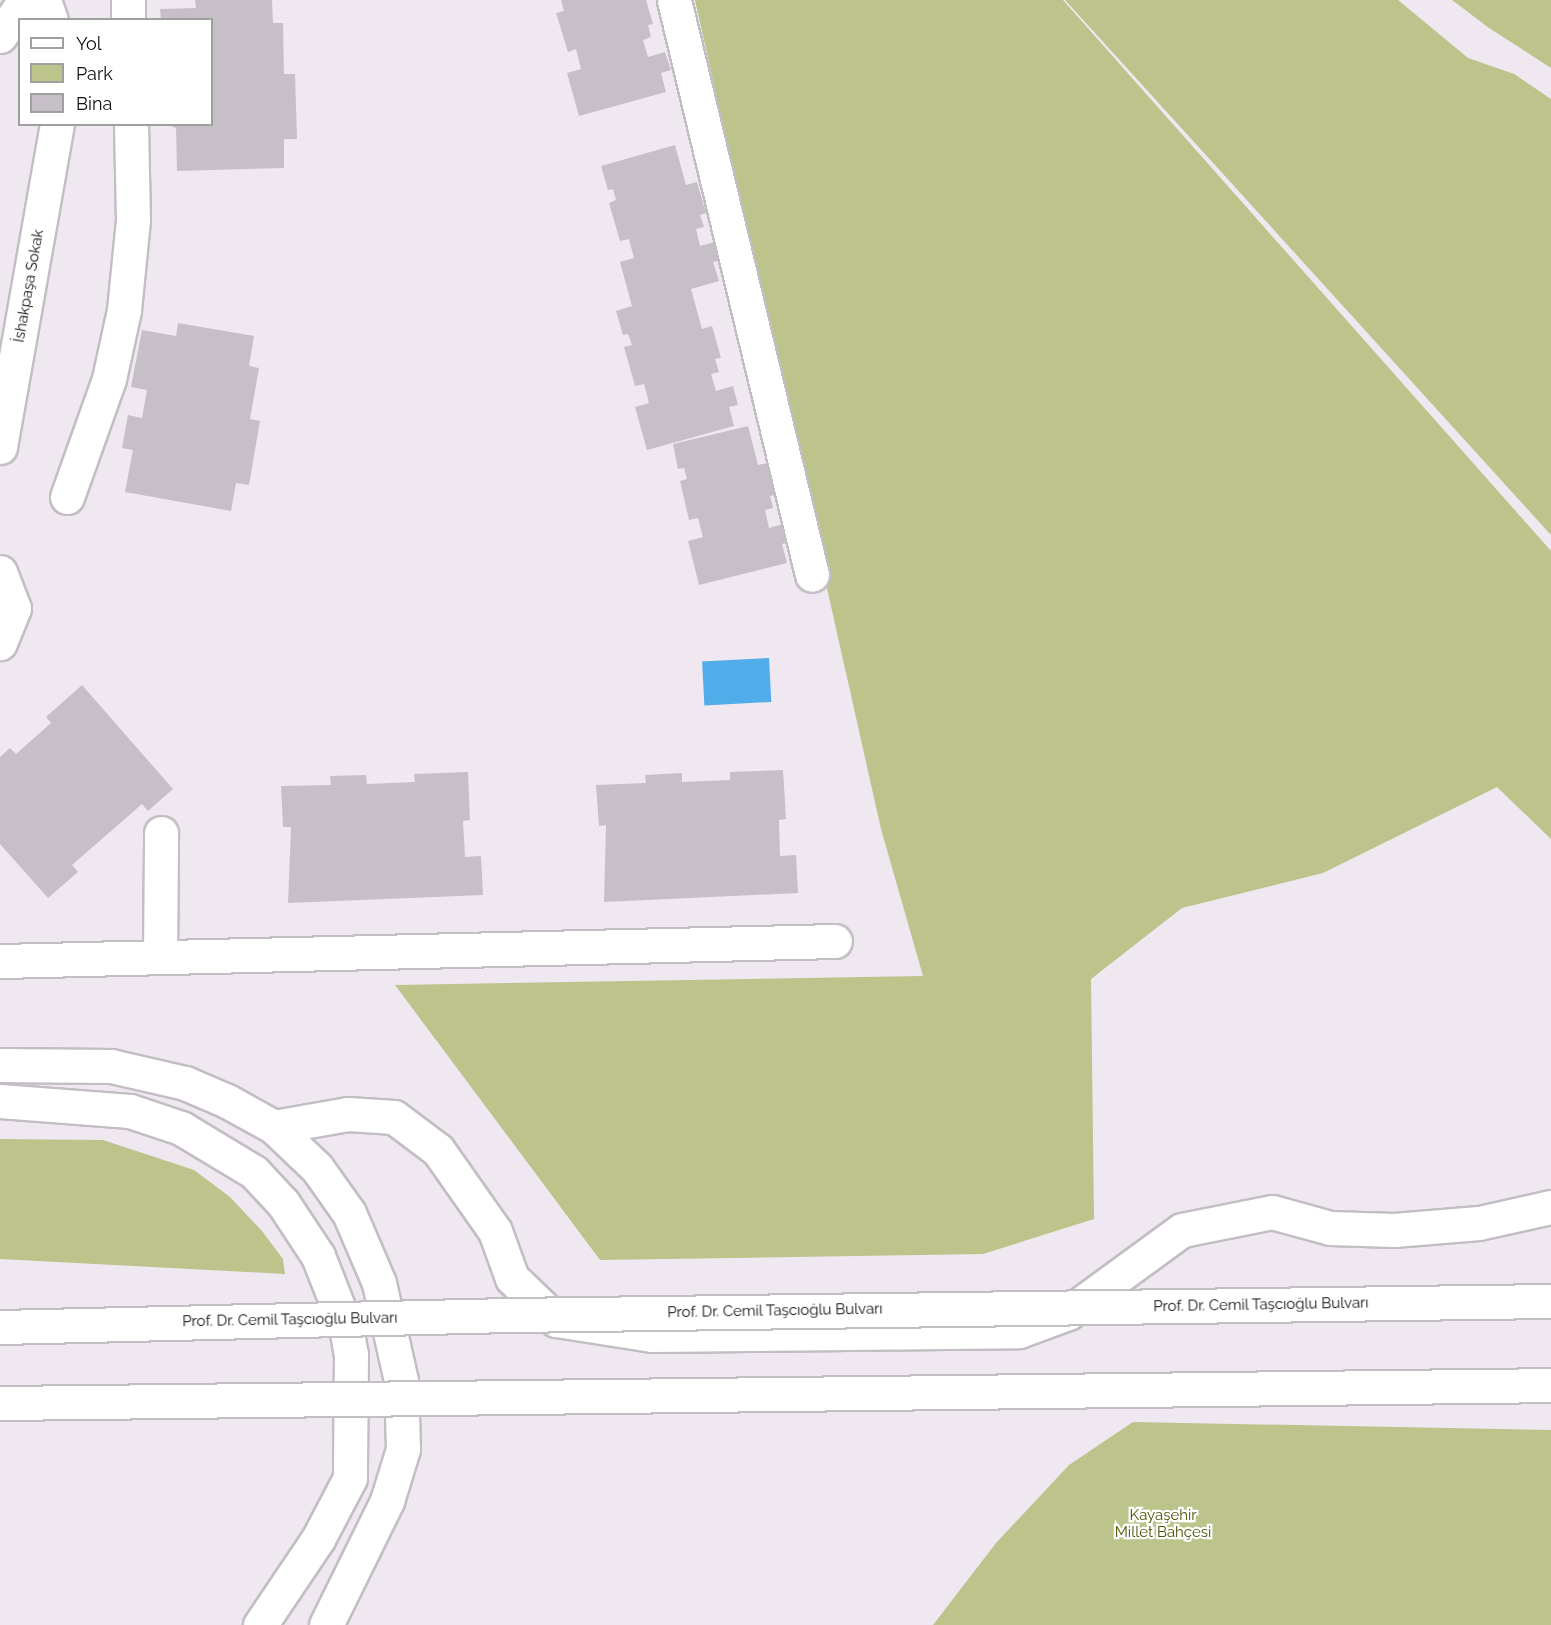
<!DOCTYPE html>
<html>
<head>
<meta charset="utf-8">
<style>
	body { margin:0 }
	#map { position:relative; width:1551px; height:1625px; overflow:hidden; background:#efe8f0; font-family:Raleway,sans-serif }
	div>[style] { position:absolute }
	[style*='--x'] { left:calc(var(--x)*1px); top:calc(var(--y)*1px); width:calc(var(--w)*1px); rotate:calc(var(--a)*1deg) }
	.green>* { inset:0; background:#bcc38b }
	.water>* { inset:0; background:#51adea; transform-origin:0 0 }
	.building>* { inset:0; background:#c6bfc7 }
	.roads { filter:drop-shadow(2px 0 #c3bdc4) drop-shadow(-2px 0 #c3bdc4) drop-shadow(0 2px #c3bdc4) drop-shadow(0 -2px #c3bdc4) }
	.minor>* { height:33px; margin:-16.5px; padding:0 16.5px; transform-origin:16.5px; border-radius:16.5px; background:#fff }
	.major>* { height:33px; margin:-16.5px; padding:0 16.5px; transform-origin:16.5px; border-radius:16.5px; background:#fff }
	.bridges { filter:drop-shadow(2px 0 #c3bdc4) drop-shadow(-2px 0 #c3bdc4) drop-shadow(0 2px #c3bdc4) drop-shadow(0 -2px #c3bdc4) }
	.major-bridge>* { height:33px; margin:-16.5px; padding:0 16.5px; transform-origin:16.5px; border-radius:16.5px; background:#fff }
	span { translate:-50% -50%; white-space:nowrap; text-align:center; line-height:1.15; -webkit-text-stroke:4.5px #fff; paint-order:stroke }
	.street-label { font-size:15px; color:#100e11 }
	.park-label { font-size:15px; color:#4d5304 }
	.legend { position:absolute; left:18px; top:18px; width:195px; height:108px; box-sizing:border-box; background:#fff; border:2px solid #9f9fa0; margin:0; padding:8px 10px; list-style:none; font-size:18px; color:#100e11 }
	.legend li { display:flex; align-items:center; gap:12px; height:30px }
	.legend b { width:30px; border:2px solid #9f9fa0 }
</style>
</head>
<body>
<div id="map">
	<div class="green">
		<div style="clip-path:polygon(695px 0,1063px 0,1551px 551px,1551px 839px,1497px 787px,1323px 873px,1182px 908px,1091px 979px,1094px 1219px,983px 1254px,600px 1260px,395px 985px,923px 976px,881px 829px)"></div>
		<div style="clip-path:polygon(1065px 0,1398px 0,1468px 58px,1514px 74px,1551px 99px,1551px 535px)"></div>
		<div style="clip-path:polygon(1452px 0,1551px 0,1551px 68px,1489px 28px)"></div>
		<div style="clip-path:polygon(0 1139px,103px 1140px,194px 1170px,230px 1197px,262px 1231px,283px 1259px,285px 1274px,0 1259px)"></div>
		<div style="clip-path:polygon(1133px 1422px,1551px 1430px,1551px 1625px,933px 1625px,996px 1543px,1069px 1465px)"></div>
	</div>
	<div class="water">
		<div style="left:769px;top:658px;width:44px;height:67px;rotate:87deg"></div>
	</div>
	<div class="building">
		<div style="clip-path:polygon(195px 0,272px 0,273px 23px,283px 23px,284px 74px,295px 74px,297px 139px,284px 139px,284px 168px,177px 171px,176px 128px,165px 124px,212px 124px,212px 20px,161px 20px,160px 9px,196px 8px)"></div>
		<div style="clip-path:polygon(561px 0,646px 0,653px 24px,648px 25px,651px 37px,643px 40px,648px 57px,665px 52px,671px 70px,661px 73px,666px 92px,579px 116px,567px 73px,581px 69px,576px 49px,568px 52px,556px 13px,564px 11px)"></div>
		<div style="clip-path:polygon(675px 145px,686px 185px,697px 182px,706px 213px,700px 215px,704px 227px,696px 229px,700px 246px,718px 241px,723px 260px,713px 262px,719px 281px,691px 289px,702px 329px,712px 326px,721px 358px,715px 359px,719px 372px,711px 374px,716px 391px,733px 386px,738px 405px,729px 407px,734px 426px,647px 450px,635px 407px,649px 403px,644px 384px,635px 386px,624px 347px,632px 345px,628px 334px,623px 335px,616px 311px,632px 306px,620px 262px,634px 258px,629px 239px,620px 241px,609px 203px,616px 200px,613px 189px,608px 190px,601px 166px)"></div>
		<div style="clip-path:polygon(178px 323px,254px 336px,249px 366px,259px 368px,250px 419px,260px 421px,249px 485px,236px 483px,231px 511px,125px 492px,133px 450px,122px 448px,128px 415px,142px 418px,147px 390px,131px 387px,142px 330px,176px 336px)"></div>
		<div style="clip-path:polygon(748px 426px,758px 465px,768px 463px,776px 495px,770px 496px,773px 508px,765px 510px,769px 528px,787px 523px,792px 541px,782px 544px,787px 563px,699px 585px,688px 541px,703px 537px,698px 518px,689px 520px,680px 481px,687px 479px,684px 468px,678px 469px,673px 444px)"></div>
		<div style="clip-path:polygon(82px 685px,173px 789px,148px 811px,142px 804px,72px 865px,78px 872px,48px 898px,0 844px,0 757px,10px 748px,16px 754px,51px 723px,46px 717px)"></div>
		<div style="clip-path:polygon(783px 770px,786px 819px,779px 820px,780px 856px,796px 855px,798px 893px,604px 902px,606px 825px,599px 826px,596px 785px,646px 783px,645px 775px,682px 773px,682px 782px,730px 780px,730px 772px)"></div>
		<div style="clip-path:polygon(468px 772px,470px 820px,463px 821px,465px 857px,481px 856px,483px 895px,288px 903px,291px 827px,283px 827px,281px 786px,331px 785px,330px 776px,366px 775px,367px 784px,415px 782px,414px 774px)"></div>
	</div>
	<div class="roads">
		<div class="minor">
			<div style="--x:44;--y:0;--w:21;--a:71"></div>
			<div style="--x:128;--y:0;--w:20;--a:90"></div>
			<div style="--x:674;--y:0;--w:591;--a:76.5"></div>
			<div style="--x:0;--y:36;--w:44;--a:-55.2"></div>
			<div style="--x:0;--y:447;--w:328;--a:-80"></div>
			<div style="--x:67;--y:497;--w:125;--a:-70.4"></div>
			<div style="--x:109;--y:379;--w:71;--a:-77.7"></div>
			<div style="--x:124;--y:310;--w:90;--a:-84.3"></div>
			<div style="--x:133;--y:220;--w:96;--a:-91.2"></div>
			<div style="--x:0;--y:572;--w:39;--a:69"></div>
			<div style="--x:14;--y:608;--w:38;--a:112"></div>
			<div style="--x:160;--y:957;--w:124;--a:-89.5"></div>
			<div style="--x:0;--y:961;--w:835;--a:-1.37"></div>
			<div style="--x:274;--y:1127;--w:75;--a:-10"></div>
			<div style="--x:348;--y:1114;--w:46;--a:3.7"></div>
			<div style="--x:394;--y:1117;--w:55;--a:36.9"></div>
			<div style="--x:438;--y:1150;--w:99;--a:54.9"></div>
			<div style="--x:495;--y:1231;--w:50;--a:70.1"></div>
			<div style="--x:512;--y:1278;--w:61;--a:43.7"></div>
			<div style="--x:556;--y:1320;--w:97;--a:8.9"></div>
			<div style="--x:652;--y:1335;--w:367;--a:-0.6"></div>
			<div style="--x:1019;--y:1331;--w:52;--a:-20.2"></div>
			<div style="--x:1068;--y:1313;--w:141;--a:-36.1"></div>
			<div style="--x:1182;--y:1230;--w:92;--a:-11.3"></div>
			<div style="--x:1272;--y:1212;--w:60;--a:15.4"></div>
			<div style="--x:1330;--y:1228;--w:64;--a:1.8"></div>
			<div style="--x:1394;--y:1230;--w:85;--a:-4.7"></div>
			<div style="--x:1479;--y:1223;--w:74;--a:-12.5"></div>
		</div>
		<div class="major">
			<div style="--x:0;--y:1065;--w:111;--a:0.5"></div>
			<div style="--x:111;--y:1066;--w:76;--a:12.9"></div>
			<div style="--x:185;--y:1083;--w:46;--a:23.2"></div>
			<div style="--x:227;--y:1101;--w:54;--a:29"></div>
			<div style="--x:274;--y:1127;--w:59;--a:43.6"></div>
			<div style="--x:317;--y:1168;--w:55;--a:54.6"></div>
			<div style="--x:349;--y:1213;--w:76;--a:66.8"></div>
			<div style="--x:379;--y:1283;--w:100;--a:77.3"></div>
			<div style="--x:401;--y:1381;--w:68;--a:88.3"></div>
			<div style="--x:403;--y:1449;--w:54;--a:107.1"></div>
			<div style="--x:387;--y:1501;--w:138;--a:116.2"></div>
			<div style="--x:0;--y:1101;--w:130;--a:4.4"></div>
			<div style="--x:130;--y:1111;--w:54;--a:18.4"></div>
			<div style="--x:181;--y:1128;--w:85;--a:31.1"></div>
			<div style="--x:254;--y:1172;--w:42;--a:46.9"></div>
			<div style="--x:283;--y:1203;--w:64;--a:56.6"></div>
			<div style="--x:318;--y:1256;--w:76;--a:68.5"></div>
			<div style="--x:346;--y:1327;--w:27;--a:80"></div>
			<div style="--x:351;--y:1354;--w:124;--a:90.5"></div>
			<div style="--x:350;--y:1478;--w:69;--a:117.7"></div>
			<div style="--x:318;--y:1539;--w:104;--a:124"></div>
		</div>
	</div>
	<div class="bridges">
		<div class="major-bridge">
			<div style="--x:0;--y:1327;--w:510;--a:-1.35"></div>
			<div style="--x:510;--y:1315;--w:1041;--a:-0.77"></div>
			<div style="--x:0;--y:1403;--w:1551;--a:-0.66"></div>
		</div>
	</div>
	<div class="street-label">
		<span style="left:29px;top:286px;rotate:-80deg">İshakpaşa Sokak</span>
		<span style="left:1261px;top:1305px;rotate:-1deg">Prof. Dr. Cemil Taşcıoğlu Bulvarı</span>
		<span style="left:775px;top:1311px;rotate:-1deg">Prof. Dr. Cemil Taşcıoğlu Bulvarı</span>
		<span style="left:290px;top:1320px;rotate:-1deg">Prof. Dr. Cemil Taşcıoğlu Bulvarı</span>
	</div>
	<div class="park-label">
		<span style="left:1163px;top:1524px">Kayaşehir<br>Millet Bahçesi</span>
	</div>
	<ul class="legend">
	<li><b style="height:8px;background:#fff"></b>Yol</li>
	<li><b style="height:16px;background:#bcc38b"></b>Park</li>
	<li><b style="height:16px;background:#c6bfc7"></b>Bina</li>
	</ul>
</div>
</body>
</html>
